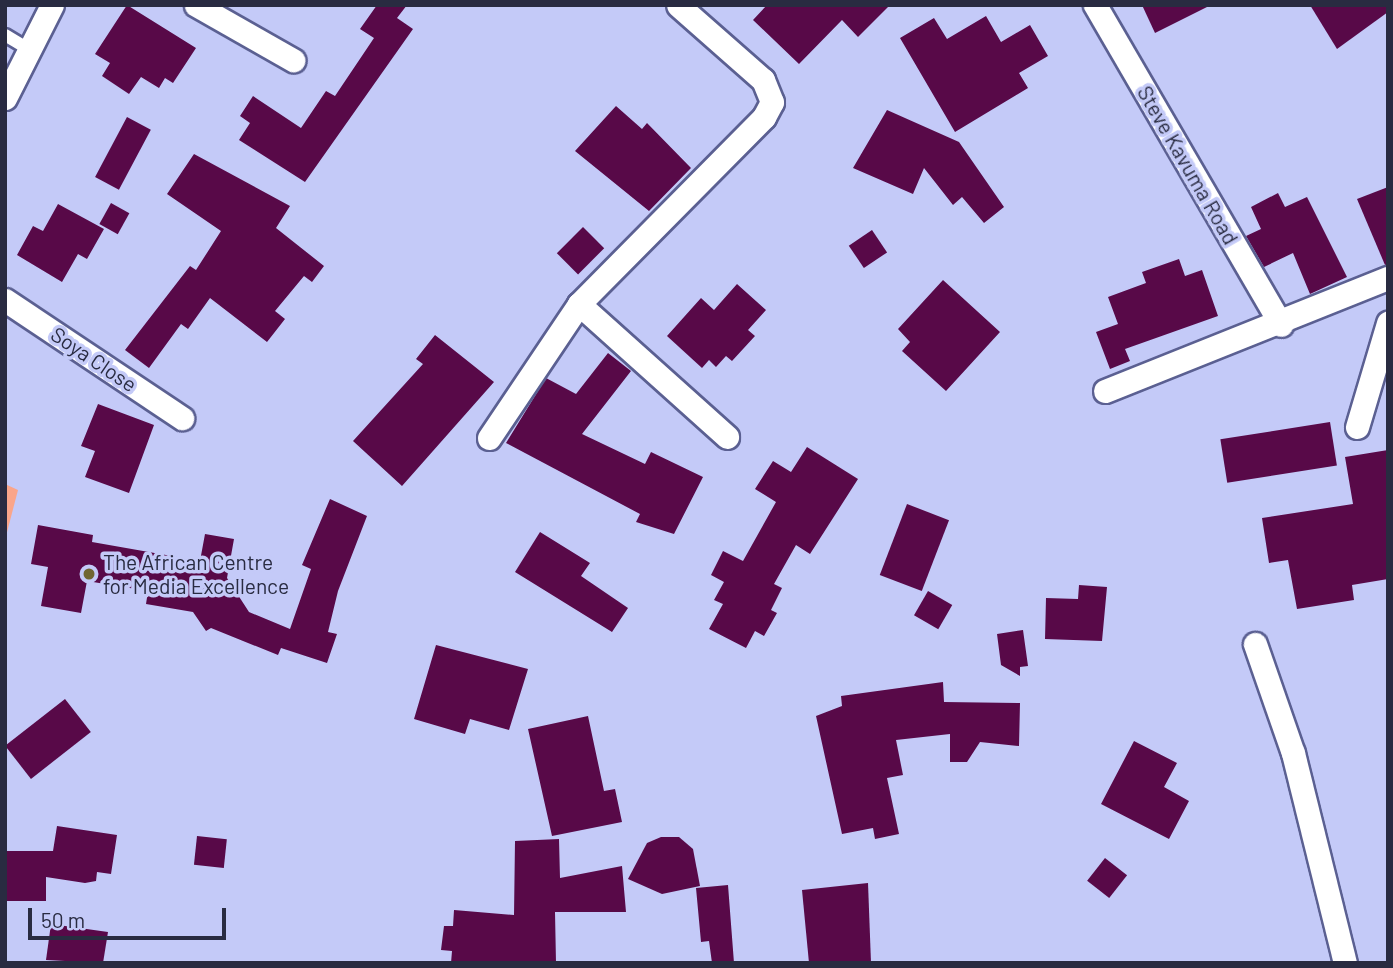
<!DOCTYPE html>
<html>
<head>
<meta charset="utf-8">
<style>
	body { margin:0 }
	#map { position:relative; width:1393px; height:968px; overflow:hidden; background:#c4caf8; font-family:Barlow,sans-serif }
	div>[style] { position:absolute }
	[style*='--x'] { left:calc(var(--x)*1px); top:calc(var(--y)*1px); width:calc(var(--w)*1px); rotate:calc(var(--a)*1deg) }
	.green>* { inset:0; background:#faa58a }
	.building>* { inset:0; background:#580948; transform-origin:0 0 }
	.roads { filter:drop-shadow(2px 0 #5b6092) drop-shadow(-2px 0 #5b6092) drop-shadow(0 2px #5b6092) drop-shadow(0 -2px #5b6092) }
	.lane>* { height:12px; margin:-6px; padding:0 6px; transform-origin:6px; border-radius:6px; background:#fff }
	.street>* { height:23px; margin:-11.5px; padding:0 11.5px; transform-origin:11.5px; border-radius:11.5px; background:#fff }
	.dots>* { width:19px; height:19px; translate:-50% -50%; box-sizing:border-box; border:4px solid #c4caf8; border-radius:50% }
	span { translate:-50% -50%; white-space:nowrap; text-align:center; line-height:1.15; -webkit-text-stroke:7px #c4caf8; paint-order:stroke }
	.street-label { font-size:21px; color:#292b41 }
	.poi-label { font-size:21px; color:#292b41 }
	.left { translate:0 -50%; text-align:left }
	.frame { position:absolute; inset:0; border:7px solid #292b41; pointer-events:none }
	.scale { position:absolute; left:28px; top:908px; width:198px; height:32px; box-sizing:border-box; border:4px solid #292b41; border-top:0; padding-left:9px; font-size:21px; line-height:24px; white-space:nowrap; color:#292b41; -webkit-text-stroke:5px #c4caf8; paint-order:stroke }
</style>
</head>
<body>
<div id="map">
	<div class="green">
		<div style="clip-path:polygon(5px 484px,18px 490px,5px 540px)"></div>
	</div>
	<div class="building">
		<div style="clip-path:polygon(127px 5px,196px 48px,173px 83px,165px 78px,159px 88px,141px 77px,129px 94px,102px 76px,110px 63px,95px 54px)"></div>
		<div style="clip-path:polygon(377px 5px,407px 5px,397px 18px,413px 29px,305px 182px,239px 140px,250px 123px,240px 116px,253px 96px,301px 128px,326px 91px,335px 96px,374px 38px,360px 29px)"></div>
		<div style="clip-path:polygon(767px 5px,890px 5px,858px 37px,842px 20px,799px 64px,753px 20px)"></div>
		<div style="clip-path:polygon(1142px 5px,1211px 5px,1155px 33px)"></div>
		<div style="clip-path:polygon(1310px 5px,1388px 5px,1388px 12px,1337px 49px)"></div>
		<div style="clip-path:polygon(986px 16px,1001px 42px,1030px 25px,1048px 56px,1019px 73px,1028px 88px,955px 132px,900px 38px,934px 18px,947px 39px)"></div>
		<div style="clip-path:polygon(616px 106px,642px 129px,647px 123px,691px 168px,649px 211px,575px 151px)"></div>
		<div style="clip-path:polygon(887px 110px,959px 142px,1004px 207px,984px 223px,962px 197px,953px 205px,924px 168px,913px 194px,853px 168px)"></div>
		<div style="left:127px;top:117px;width:27px;height:68px;rotate:28deg"></div>
		<div style="clip-path:polygon(194px 154px,290px 206px,276px 228px,324px 266px,312px 282px,304px 276px,275px 311px,285px 319px,267px 342px,210px 298px,188px 329px,181px 324px,149px 368px,125px 350px,190px 266px,196px 270px,221px 231px,167px 194px)"></div>
		<div style="clip-path:polygon(1388px 187px,1388px 264px,1385px 265px,1357px 199px)"></div>
		<div style="clip-path:polygon(1278px 193px,1285px 207px,1307px 197px,1347px 277px,1310px 294px,1293px 253px,1264px 267px,1246px 236px,1261px 229px,1251px 207px)"></div>
		<div style="left:111px;top:203px;width:21px;height:24px;rotate:29deg"></div>
		<div style="clip-path:polygon(58px 204px,104px 229px,87px 259px,78px 254px,62px 282px,17px 255px,33px 226px,43px 231px)"></div>
		<div style="left:583px;top:227px;width:30px;height:37px;rotate:45deg"></div>
		<div style="left:872px;top:230px;width:27px;height:28px;rotate:56deg"></div>
		<div style="clip-path:polygon(1179px 259px,1185px 276px,1202px 270px,1218px 316px,1125px 349px,1130px 361px,1110px 369px,1096px 332px,1118px 324px,1108px 297px,1146px 283px,1142px 272px)"></div>
		<div style="clip-path:polygon(943px 280px,1000px 332px,946px 391px,902px 351px,910px 342px,898px 329px)"></div>
		<div style="clip-path:polygon(737px 284px,766px 310px,748px 330px,755px 336px,732px 361px,726px 356px,716px 367px,709px 360px,702px 368px,667px 336px,701px 298px,714px 310px)"></div>
		<div style="clip-path:polygon(435px 335px,494px 382px,402px 486px,353px 441px,423px 364px,416px 359px)"></div>
		<div style="clip-path:polygon(608px 353px,631px 371px,582px 434px,645px 464px,651px 452px,703px 477px,674px 534px,636px 522px,640px 514px,506px 443px,546px 378px,576px 394px)"></div>
		<div style="clip-path:polygon(98px 404px,154px 425px,129px 493px,85px 477px,95px 451px,81px 446px)"></div>
		<div style="left:1330px;top:422px;width:44px;height:111px;rotate:81deg"></div>
		<div style="clip-path:polygon(807px 447px,858px 479px,810px 554px,796px 545px,774px 584px,782px 588px,771px 610px,777px 613px,764px 636px,755px 631px,746px 648px,709px 629px,723px 604px,714px 600px,724px 582px,711px 575px,723px 551px,743px 561px,776px 502px,755px 489px,773px 461px,791px 472px)"></div>
		<div style="clip-path:polygon(1388px 450px,1388px 579px,1352px 585px,1354px 600px,1297px 609px,1288px 560px,1269px 563px,1262px 518px,1353px 504px,1345px 457px)"></div>
		<div style="clip-path:polygon(330px 499px,367px 516px,338px 591px,328px 632px,337px 634px,327px 663px,281px 648px,278px 655px,211px 628px,206px 631px,193px 612px,146px 604px,148px 591px,87px 581px,81px 613px,41px 606px,48px 567px,31px 564px,38px 525px,93px 535px,92px 542px,200px 561px,205px 534px,234px 539px,227px 578px,249px 612px,290px 629px,311px 569px,302px 565px)"></div>
		<div style="left:907px;top:504px;width:45px;height:76px;rotate:21deg"></div>
		<div style="clip-path:polygon(540px 532px,590px 563px,581px 576px,628px 608px,612px 632px,515px 572px)"></div>
		<div style="clip-path:polygon(1079px 585px,1107px 587px,1102px 641px,1045px 639px,1046px 598px,1078px 599px)"></div>
		<div style="left:928px;top:591px;width:28px;height:28px;rotate:30deg"></div>
		<div style="clip-path:polygon(1023px 630px,1028px 666px,1020px 667px,1020px 676px,1001px 665px,997px 634px)"></div>
		<div style="clip-path:polygon(436px 645px,528px 669px,509px 730px,470px 719px,465px 734px,414px 719px)"></div>
		<div style="clip-path:polygon(943px 682px,944px 702px,1020px 703px,1019px 746px,980px 742px,967px 762px,950px 762px,950px 734px,896px 740px,903px 775px,887px 778px,899px 834px,875px 839px,873px 828px,842px 834px,816px 716px,842px 706px,841px 696px)"></div>
		<div style="left:65px;top:699px;width:42px;height:76px;rotate:52deg"></div>
		<div style="clip-path:polygon(588px 716px,604px 791px,615px 789px,622px 822px,552px 836px,528px 729px)"></div>
		<div style="clip-path:polygon(1134px 741px,1177px 763px,1164px 787px,1189px 801px,1169px 839px,1101px 804px)"></div>
		<div style="clip-path:polygon(57px 826px,117px 835px,111px 874px,97px 872px,96px 881px,85px 883px,46px 877px,46px 901px,5px 901px,5px 851px,53px 851px)"></div>
		<div style="left:197px;top:836px;width:30px;height:29px;rotate:6deg"></div>
		<div style="clip-path:polygon(661px 837px,679px 837px,693px 849px,700px 886px,662px 894px,628px 879px,647px 843px)"></div>
		<div style="clip-path:polygon(559px 839px,560px 878px,622px 866px,626px 912px,555px 912px,556px 963px,451px 963px,452px 951px,441px 950px,444px 926px,453px 926px,454px 910px,514px 915px,515px 841px)"></div>
		<div style="left:1105px;top:858px;width:28px;height:29px;rotate:38deg"></div>
		<div style="clip-path:polygon(868px 883px,871px 963px,809px 963px,802px 890px)"></div>
		<div style="clip-path:polygon(728px 885px,734px 963px,712px 963px,709px 941px,701px 942px,696px 888px)"></div>
		<div style="clip-path:polygon(51px 924px,108px 932px,103px 963px,46px 960px)"></div>
	</div>
	<div class="roads">
		<div class="lane">
			<div style="--x:5;--y:35;--w:29;--a:31"></div>
		</div>
		<div class="street">
			<div style="--x:196;--y:5;--w:112;--a:29.6"></div>
			<div style="--x:1095;--y:5;--w:370;--a:59.8"></div>
			<div style="--x:5;--y:98;--w:104;--a:-63.2"></div>
			<div style="--x:5;--y:300;--w:213;--a:33.7"></div>
			<div style="--x:579;--y:304;--w:199;--a:41.9"></div>
			<div style="--x:1105;--y:391;--w:305;--a:-21.8"></div>
			<div style="--x:1357;--y:427;--w:109;--a:-73.4"></div>
			<div style="--x:489;--y:438;--w:161;--a:-56.1"></div>
			<div style="--x:579;--y:304;--w:263;--a:-45.3"></div>
			<div style="--x:764;--y:117;--w:17;--a:-62"></div>
			<div style="--x:772;--y:102;--w:24;--a:-112"></div>
			<div style="--x:763;--y:80;--w:113;--a:-138.6"></div>
			<div style="--x:1255;--y:644;--w:115;--a:70.8"></div>
			<div style="--x:1293;--y:753;--w:216;--a:76.1"></div>
		</div>
	</div>
	<div class="dots">
		<div style="left:89px;top:574px;background:#706633"></div>
	</div>
	<div class="street-label">
		<span style="left:1188px;top:165px;rotate:60deg">Steve Kavuma Road</span>
		<span style="left:94px;top:359px;rotate:34deg">Soya Close</span>
	</div>
	<div class="poi-label">
		<span class="left" style="left:103px;top:574px">The African Centre<br>for Media Excellence</span>
	</div>
	<div class="frame"></div>
	<div class="scale">50 m</div>
</div>
</body>
</html>
